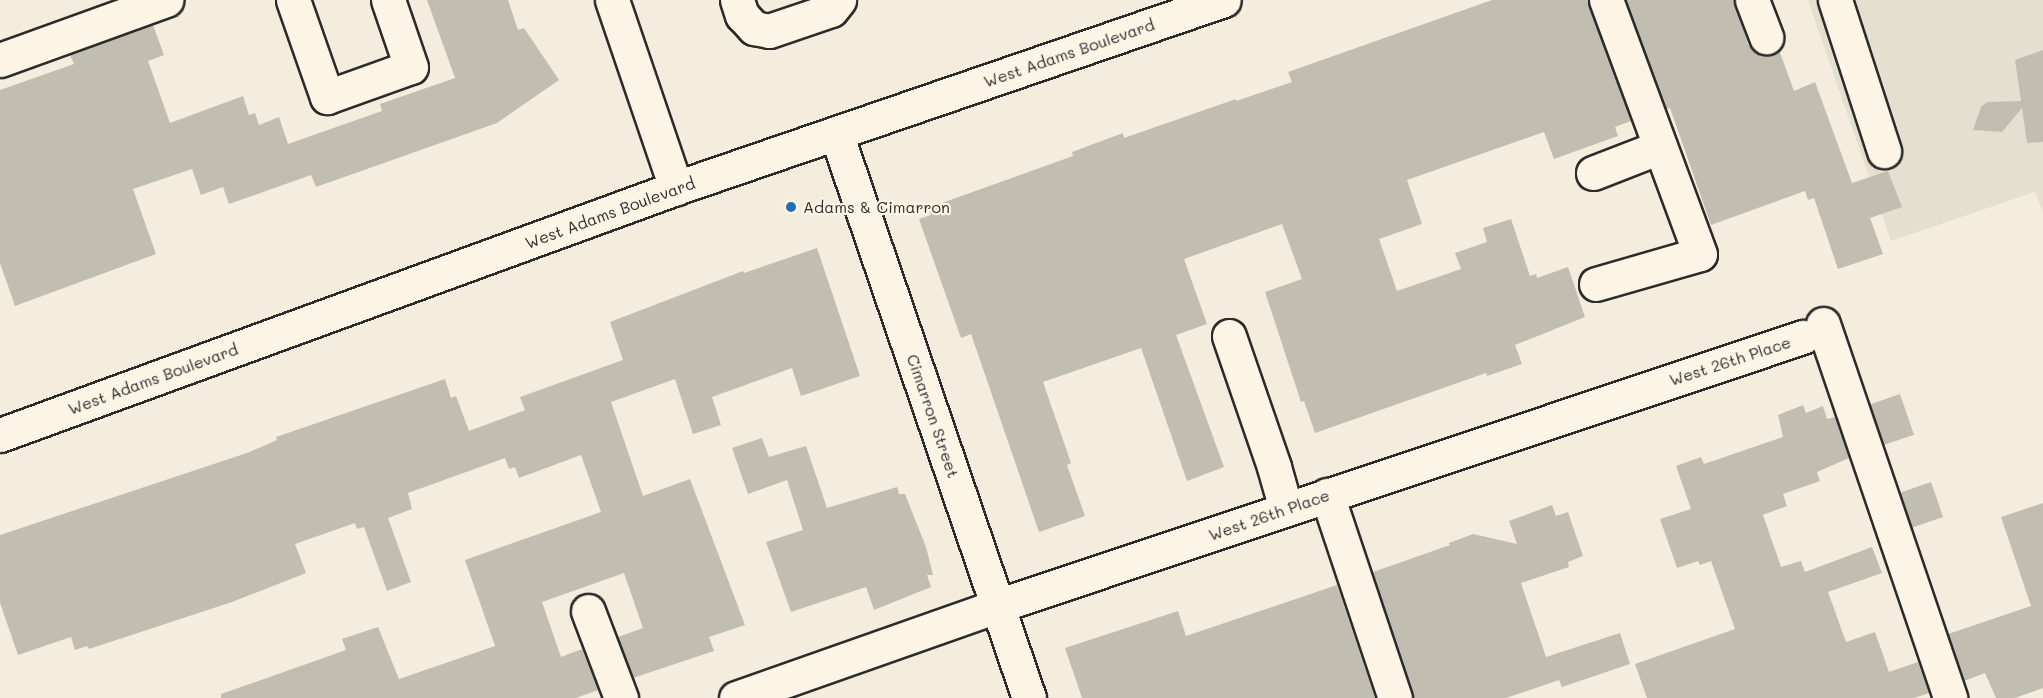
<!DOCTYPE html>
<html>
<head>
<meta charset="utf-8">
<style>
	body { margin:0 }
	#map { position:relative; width:2043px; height:698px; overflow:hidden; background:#f4edde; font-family:Mali,sans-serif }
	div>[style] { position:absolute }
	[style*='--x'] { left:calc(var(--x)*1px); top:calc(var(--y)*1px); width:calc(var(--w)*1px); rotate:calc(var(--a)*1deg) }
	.built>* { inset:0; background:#e5dfd0 }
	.building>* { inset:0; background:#c2bdb1; transform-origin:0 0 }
	.roads { filter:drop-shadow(2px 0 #2b2b2b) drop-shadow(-2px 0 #2b2b2b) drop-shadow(0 2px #2b2b2b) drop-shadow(0 -2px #2b2b2b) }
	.minor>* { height:33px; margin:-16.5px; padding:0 16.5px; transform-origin:16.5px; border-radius:16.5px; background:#fcf5e5 }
	.major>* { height:33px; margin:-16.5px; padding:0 16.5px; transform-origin:16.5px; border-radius:16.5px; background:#fcf5e5 }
	.dots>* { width:16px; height:16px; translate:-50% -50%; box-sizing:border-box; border:3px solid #fcf5e5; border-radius:50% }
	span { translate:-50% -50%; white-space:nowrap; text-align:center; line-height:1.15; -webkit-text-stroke:4.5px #fcf5e5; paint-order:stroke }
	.street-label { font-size:16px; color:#2b2b2b }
	.poi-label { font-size:16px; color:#2b2b2b }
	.left { translate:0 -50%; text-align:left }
</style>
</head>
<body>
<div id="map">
	<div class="built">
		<div style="clip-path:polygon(1808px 0,2043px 0,2043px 213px,2035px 192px,1891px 241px)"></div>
	</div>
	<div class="building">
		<div style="clip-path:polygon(427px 0,508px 0,518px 30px,524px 28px,559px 80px,497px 123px,316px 187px,311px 175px,229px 204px,223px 187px,201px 195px,192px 169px,133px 189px,156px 254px,15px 306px,0 263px,0 90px,74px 64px,70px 55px,153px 25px,164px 55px,148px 61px,170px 123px,243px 96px,249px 115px,255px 113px,259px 125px,279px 117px,288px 144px,382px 111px,380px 104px,455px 78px)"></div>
		<div style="clip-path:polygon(1492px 0,1588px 0,1631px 121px,1615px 127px,1618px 136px,1554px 159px,1544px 132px,1407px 180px,1422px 224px,1379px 239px,1397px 291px,1461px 269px,1455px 253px,1487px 242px,1483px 228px,1511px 219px,1530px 276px,1536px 274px,1537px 278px,1568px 267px,1585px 317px,1515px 345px,1522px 364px,1487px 376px,1486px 373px,1315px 433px,1304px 401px,1301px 402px,1265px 292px,1302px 279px,1282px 224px,1184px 259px,1207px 324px,1176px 335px,1224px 467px,1187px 481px,1141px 348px,1043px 382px,1071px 463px,1067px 465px,1085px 516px,1039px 532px,971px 334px,961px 338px,919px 219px,931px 215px,928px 208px,1073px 156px,1072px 152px,1123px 133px,1124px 138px,1236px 99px,1236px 101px,1292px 82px,1288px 72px)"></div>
		<div style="clip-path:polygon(1626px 0,1734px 0,1748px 44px,1754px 51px,1764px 56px,1772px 55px,1779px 50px,1794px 91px,1815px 82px,1852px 183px,1888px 171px,1902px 207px,1870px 218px,1883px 254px,1838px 269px,1814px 198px,1808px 200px,1805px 191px,1711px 225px,1670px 108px,1666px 109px)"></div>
		<div style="clip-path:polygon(2043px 50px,2043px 142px,2027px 143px,2022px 108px,2002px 132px,1973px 130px,1981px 107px,1987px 102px,2021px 101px,2015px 60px)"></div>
		<div style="clip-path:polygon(817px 248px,860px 376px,801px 396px,792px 368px,712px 397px,721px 425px,693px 434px,675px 379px,611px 402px,643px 496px,690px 479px,745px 625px,709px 637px,714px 651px,633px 678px,618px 637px,643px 628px,624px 573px,542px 602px,561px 657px,582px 649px,598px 690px,576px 698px,221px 698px,221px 694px,346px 650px,342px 639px,378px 627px,399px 679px,495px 646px,465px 560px,601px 512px,581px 455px,519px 478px,515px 467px,509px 469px,505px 458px,408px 493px,412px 509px,388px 518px,411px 582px,387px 591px,364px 527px,357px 529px,355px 523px,295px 544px,306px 573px,232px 602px,89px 649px,87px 646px,75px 650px,71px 637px,18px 655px,0 603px,0 535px,247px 453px,277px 440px,276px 437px,445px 379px,451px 398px,456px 396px,469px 431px,525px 410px,520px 397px,623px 360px,610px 322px,743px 271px,744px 273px)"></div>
		<div style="left:1900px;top:394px;width:43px;height:32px;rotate:71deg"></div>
		<div style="clip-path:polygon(1803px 405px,1806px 413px,1823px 406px,1827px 419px,1835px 417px,1849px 458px,1817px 472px,1820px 481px,1783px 494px,1787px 506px,1763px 515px,1781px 567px,1801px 561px,1805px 572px,1872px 547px,1882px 573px,1828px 592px,1846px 642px,1875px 632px,1889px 672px,1918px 662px,1929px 693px,1914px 698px,1647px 698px,1635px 664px,1735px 629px,1711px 561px,1700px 565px,1698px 561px,1677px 568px,1660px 519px,1691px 509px,1676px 466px,1701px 457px,1704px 464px,1783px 437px,1778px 415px)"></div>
		<div style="clip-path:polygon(762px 438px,769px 457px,806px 446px,827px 508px,897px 487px,899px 494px,905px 494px,926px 547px,933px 575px,927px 575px,931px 587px,874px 610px,866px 587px,791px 612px,766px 542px,803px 530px,787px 480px,748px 494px,732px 448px)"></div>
		<div style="left:1931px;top:482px;width:37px;height:33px;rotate:71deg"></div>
		<div style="clip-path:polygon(2043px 503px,2043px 688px,2015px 698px,1996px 698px,1985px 673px,1964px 681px,1948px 634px,2031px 606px,2001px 517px)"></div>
		<div style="clip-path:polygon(1552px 505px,1556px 516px,1568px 512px,1583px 556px,1568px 562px,1569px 567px,1521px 583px,1546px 657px,1620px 633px,1630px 664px,1562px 687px,1559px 680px,1506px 698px,1413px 698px,1373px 572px,1450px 545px,1449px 543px,1473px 534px,1517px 544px,1509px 521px)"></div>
		<div style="clip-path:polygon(1337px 585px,1375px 698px,1082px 698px,1065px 648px,1178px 611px,1186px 636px)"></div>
	</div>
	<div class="roads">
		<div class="minor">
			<div style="--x:293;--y:0;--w:103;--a:70.7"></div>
			<div style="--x:327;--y:97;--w:89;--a:-19.7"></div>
			<div style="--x:411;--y:67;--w:71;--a:-108.9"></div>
			<div style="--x:612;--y:0;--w:199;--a:71.2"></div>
			<div style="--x:737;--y:0;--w:16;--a:72"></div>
			<div style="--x:742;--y:15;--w:18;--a:47"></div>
			<div style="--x:754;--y:28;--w:15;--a:11"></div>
			<div style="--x:769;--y:31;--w:65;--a:-18.7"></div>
			<div style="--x:831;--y:10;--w:13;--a:-51"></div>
			<div style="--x:1752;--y:0;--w:40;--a:69"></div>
			<div style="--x:1835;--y:0;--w:159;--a:72"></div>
			<div style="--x:0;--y:60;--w:177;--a:-19.9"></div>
			<div style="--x:836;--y:133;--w:597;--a:71.14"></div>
			<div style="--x:1593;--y:173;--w:72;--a:-21.2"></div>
			<div style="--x:1596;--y:284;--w:108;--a:-16.1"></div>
			<div style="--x:1700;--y:254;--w:271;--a:-110.3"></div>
			<div style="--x:1823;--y:324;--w:395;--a:71.2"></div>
			<div style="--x:1229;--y:336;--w:139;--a:71"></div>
			<div style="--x:1274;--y:467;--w:44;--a:74.1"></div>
			<div style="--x:1327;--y:495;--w:214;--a:71.5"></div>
			<div style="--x:588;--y:611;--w:93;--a:69.2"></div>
			<div style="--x:736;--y:698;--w:277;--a:-19.4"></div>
			<div style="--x:997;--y:606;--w:850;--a:-18.46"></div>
		</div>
		<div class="major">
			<div style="--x:0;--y:435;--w:720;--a:-20.07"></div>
			<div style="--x:676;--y:188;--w:579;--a:-18.94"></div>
		</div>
	</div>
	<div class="dots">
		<div style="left:791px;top:207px;background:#1f6fb2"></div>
	</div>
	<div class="street-label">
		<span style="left:1069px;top:53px;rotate:-19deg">West Adams Boulevard</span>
		<span style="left:610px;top:213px;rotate:-20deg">West Adams Boulevard</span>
		<span style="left:1730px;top:361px;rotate:-18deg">West 26th Place</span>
		<span style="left:153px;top:379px;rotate:-20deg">West Adams Boulevard</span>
		<span style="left:933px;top:416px;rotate:71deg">Cimarron Street</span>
		<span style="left:1269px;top:515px;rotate:-19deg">West 26th Place</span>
	</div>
	<div class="poi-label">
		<span class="left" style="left:803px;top:207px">Adams &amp; Cimarron</span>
	</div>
</div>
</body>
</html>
